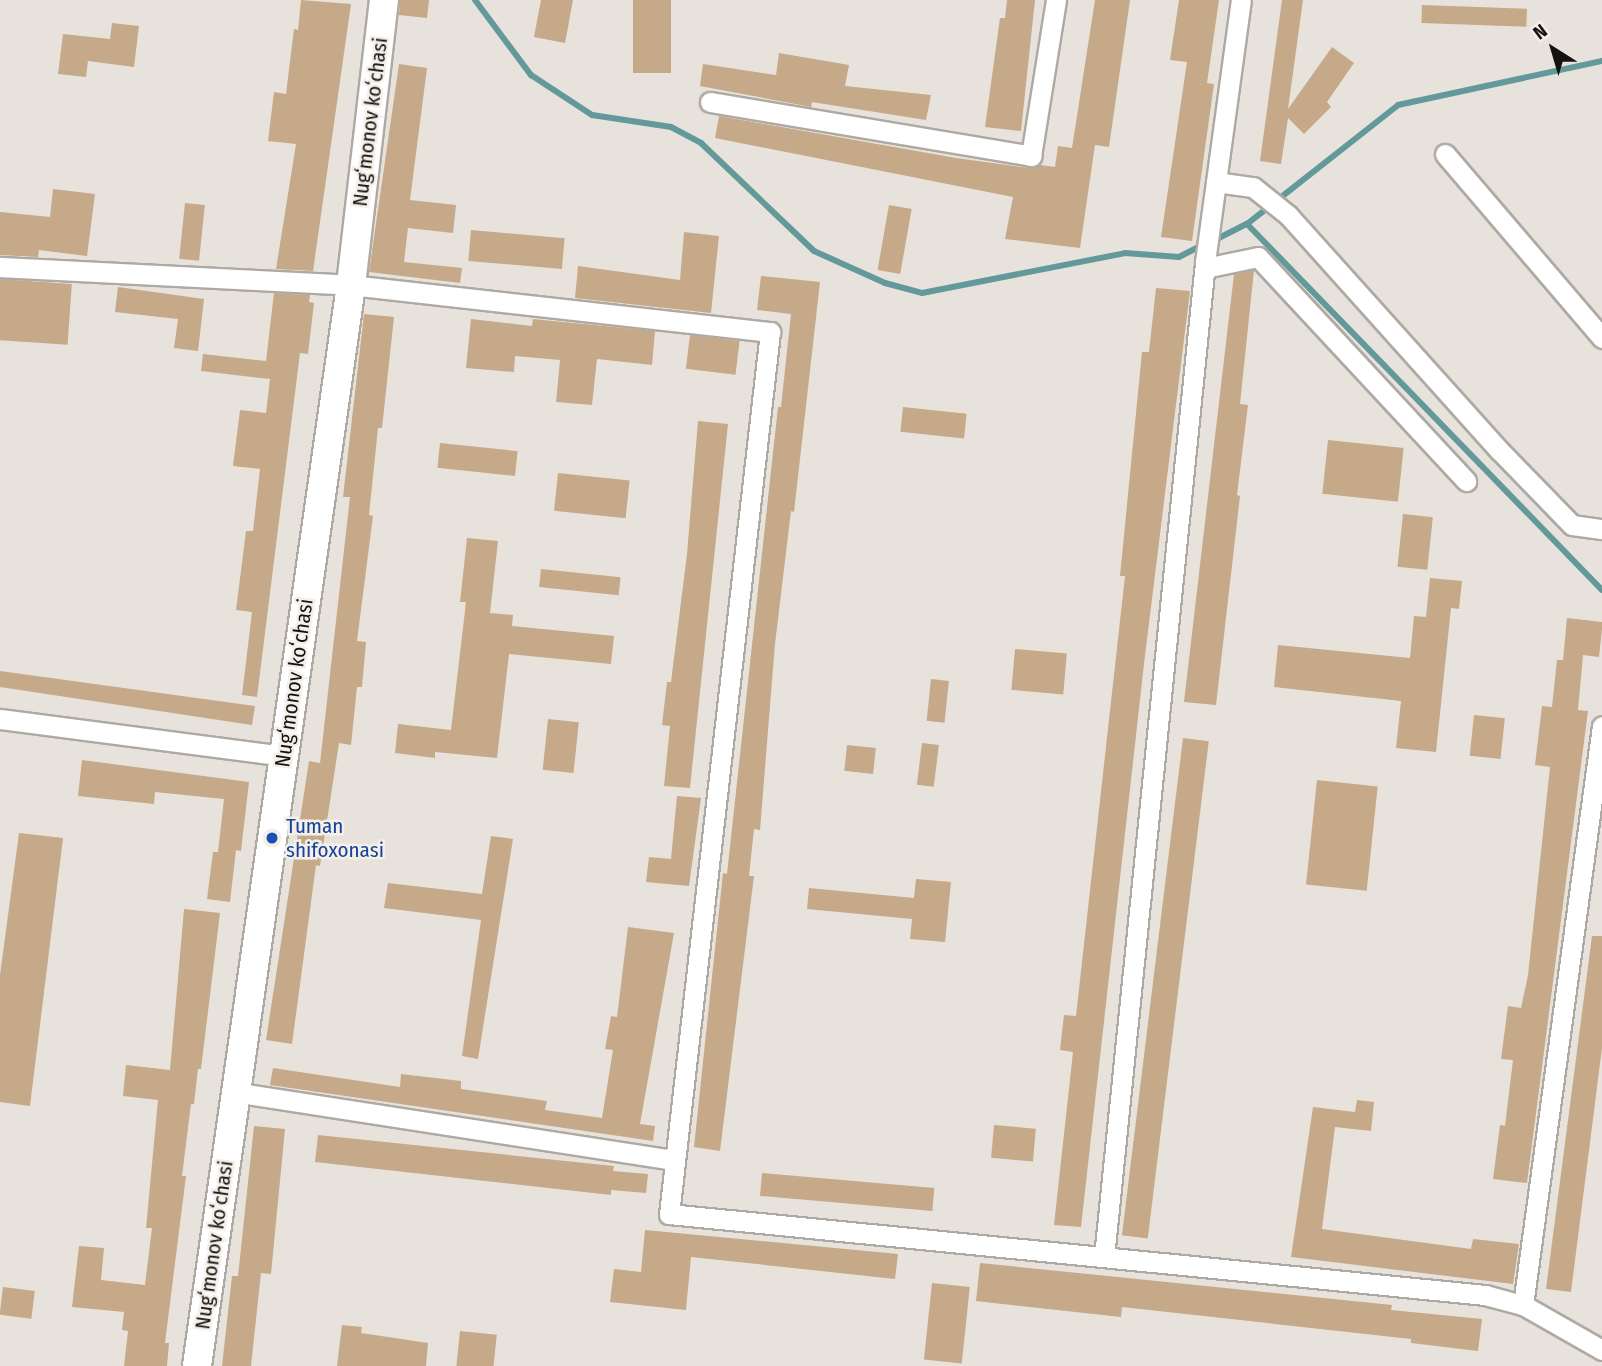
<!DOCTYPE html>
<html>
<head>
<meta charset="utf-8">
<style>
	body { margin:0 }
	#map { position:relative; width:1602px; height:1366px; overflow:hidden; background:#e8e2dc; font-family:"Fira Sans Condensed",sans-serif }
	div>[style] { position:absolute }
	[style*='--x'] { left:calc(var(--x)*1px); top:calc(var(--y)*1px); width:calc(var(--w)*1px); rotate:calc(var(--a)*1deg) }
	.stream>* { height:6px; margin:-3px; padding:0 3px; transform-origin:3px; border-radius:3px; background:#63999b }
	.building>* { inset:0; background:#c6a988; transform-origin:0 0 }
	.roads { filter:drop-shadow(2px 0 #afa9a3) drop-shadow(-2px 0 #afa9a3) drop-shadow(0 2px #afa9a3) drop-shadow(0 -2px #afa9a3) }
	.street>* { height:19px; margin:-9.5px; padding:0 9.5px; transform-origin:9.5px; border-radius:9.5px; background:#fff }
	.secondary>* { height:28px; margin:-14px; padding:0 14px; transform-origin:14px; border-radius:14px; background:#fff }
	.dots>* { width:19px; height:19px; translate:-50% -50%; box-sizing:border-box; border:4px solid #f5efe9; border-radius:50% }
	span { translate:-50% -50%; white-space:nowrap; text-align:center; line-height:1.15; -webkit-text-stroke:5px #f5efe9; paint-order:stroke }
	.street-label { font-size:21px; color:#151311 }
	.transit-label { font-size:21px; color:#164399 }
	.left { translate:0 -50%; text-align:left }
	.north { position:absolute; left:1518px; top:14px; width:70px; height:70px; -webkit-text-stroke:5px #f5efe9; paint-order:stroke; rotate:323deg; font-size:19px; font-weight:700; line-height:28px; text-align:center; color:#151311 }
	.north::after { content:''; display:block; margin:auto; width:24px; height:32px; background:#151311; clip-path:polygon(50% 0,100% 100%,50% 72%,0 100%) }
</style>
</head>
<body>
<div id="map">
	<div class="stream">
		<div style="--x:475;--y:0;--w:94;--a:53.3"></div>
		<div style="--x:531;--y:75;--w:73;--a:33.3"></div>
		<div style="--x:592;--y:115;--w:80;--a:8.6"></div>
		<div style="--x:671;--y:127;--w:34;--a:28"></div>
		<div style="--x:701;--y:143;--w:156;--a:43.7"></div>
		<div style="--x:814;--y:251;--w:78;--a:24.3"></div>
		<div style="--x:885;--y:283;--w:38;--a:15"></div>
		<div style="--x:922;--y:293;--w:207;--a:-11.1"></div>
		<div style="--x:1125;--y:253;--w:54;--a:4.2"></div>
		<div style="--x:1179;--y:257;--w:27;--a:-27"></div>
		<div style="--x:1247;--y:224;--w:192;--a:-38.2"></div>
		<div style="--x:1398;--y:105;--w:209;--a:-12.2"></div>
		<div style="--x:1213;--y:241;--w:38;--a:-27"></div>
		<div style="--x:1247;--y:224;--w:510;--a:45.87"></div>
	</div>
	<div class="building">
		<div style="clip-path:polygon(301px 0,351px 4px,313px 271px,276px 269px,296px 144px,268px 141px,274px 92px,286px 94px,294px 29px,298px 30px)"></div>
		<div style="clip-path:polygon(400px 0,429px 0,427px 18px,399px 15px)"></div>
		<div style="clip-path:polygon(541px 0,573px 0,565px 43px,534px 37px)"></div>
		<div style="left:633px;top:0;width:38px;height:73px"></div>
		<div style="clip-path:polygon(1007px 0,1035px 0,1021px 131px,985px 127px,1000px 18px,1005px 18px)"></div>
		<div style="clip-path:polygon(1095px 0,1130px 0,1109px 147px,1095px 145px,1080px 248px,1005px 239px,1013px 197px,715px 138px,719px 116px,956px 158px,1029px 168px,1040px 165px,1055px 167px,1058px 146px,1072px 148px)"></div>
		<div style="clip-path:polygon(1179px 0,1219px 0,1207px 83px,1214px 84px,1192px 241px,1161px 237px,1187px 62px,1170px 60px)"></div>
		<div style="clip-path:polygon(1282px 0,1303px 0,1288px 109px,1332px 47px,1354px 63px,1327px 102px,1331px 107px,1304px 134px,1288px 118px,1281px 164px,1260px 161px)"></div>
		<div style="left:1422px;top:5px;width:105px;height:18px;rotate:2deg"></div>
		<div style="clip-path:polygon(112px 23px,139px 26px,134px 67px,88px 61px,86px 77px,58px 74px,63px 34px,110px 39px)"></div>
		<div style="clip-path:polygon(779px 53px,849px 65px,845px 86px,931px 95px,926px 120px,812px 102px,811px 107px,700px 86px,703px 64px,776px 75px)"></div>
		<div style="clip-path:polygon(399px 64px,427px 68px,410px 200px,456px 205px,453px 233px,408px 228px,404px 262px,462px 268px,460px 283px,369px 272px)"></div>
		<div style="clip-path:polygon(53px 189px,95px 194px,87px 256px,39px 250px,38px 257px,0 255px,0 212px,50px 217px)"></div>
		<div style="left:185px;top:203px;width:20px;height:56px;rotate:6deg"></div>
		<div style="left:889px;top:205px;width:23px;height:66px;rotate:10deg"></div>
		<div style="left:471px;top:230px;width:94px;height:31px;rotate:5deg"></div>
		<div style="clip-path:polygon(684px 232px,719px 236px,711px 313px,575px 298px,578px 266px,680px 280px)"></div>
		<div style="clip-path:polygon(1254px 270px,1240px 404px,1248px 405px,1237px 495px,1240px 496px,1216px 705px,1184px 702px,1234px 274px)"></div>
		<div style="clip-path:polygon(761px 276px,820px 282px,794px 512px,791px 511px,775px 644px,760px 830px,754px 829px,749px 876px,754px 876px,720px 1151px,694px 1147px,723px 873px,727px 874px,778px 407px,781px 407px,791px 314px,757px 310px)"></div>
		<div style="left:0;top:279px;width:72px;height:61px;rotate:4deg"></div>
		<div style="clip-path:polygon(118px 287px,204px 299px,198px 351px,174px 348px,178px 319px,115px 312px)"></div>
		<div style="clip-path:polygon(1156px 288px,1190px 291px,1144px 664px,1081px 1227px,1054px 1225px,1073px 1052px,1060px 1050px,1064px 1015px,1076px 1016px,1125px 576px,1120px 576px,1142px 352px,1149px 352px)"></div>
		<div style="clip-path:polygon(274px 293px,310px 295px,309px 302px,314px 303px,308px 354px,300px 353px,257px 697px,242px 695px,252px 612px,236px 610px,246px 531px,253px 531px,260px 469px,233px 466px,240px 410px,266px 413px,270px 379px,201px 371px,203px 354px,266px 361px)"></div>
		<div style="clip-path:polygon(364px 314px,394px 317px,382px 428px,378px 428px,369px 515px,373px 516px,357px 641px,366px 642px,362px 687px,357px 687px,351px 745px,339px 743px,320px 866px,316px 865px,292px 1044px,266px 1040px,309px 761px,320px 763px,350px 497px,343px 497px)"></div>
		<div style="clip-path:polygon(471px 319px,532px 326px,533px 319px,655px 331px,652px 365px,597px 359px,592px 405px,556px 402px,560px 360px,515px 356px,514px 372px,466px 368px)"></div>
		<div style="left:690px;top:335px;width:50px;height:34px;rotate:7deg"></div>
		<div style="left:903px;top:407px;width:64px;height:25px;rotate:6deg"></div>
		<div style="clip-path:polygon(698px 421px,728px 424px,690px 788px,664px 786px,670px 726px,662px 725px,667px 682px,671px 682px,687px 554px)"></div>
		<div style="left:1328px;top:440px;width:76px;height:54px;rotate:6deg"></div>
		<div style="left:440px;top:443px;width:78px;height:25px;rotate:6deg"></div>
		<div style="left:558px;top:473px;width:72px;height:38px;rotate:6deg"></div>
		<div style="left:1403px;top:514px;width:30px;height:53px;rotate:6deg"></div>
		<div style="clip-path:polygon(467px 538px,498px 541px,490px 613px,513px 615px,512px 626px,614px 636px,611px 664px,509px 654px,497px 758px,435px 752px,435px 758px,395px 753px,398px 724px,451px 730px,466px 602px,460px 602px)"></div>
		<div style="left:541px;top:569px;width:80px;height:18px;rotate:6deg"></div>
		<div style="clip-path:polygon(1430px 578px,1462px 581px,1459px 609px,1451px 608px,1436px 752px,1396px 748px,1401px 701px,1274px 687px,1278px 645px,1410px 658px,1414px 616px,1426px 617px)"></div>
		<div style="clip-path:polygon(1567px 618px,1602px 622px,1602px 629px,1599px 657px,1583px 655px,1578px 710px,1588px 711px,1527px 1183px,1493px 1179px,1500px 1125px,1505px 1126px,1513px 1060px,1501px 1059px,1508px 1006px,1521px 1008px,1528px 975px,1550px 767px,1535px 765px,1542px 706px,1552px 707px,1557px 660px,1563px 660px)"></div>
		<div style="left:1015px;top:649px;width:52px;height:41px;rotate:5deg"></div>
		<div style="clip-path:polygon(0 671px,255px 706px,252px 725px,0 687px)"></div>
		<div style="left:931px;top:679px;width:18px;height:42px;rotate:6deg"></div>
		<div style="left:1474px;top:715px;width:31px;height:41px;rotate:6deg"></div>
		<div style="left:548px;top:719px;width:31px;height:51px;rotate:6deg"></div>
		<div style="left:1183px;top:738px;width:26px;height:501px;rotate:7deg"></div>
		<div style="left:922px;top:743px;width:17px;height:42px;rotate:7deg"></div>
		<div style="left:847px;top:745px;width:29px;height:26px;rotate:6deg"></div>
		<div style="clip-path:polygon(82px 760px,249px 782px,241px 851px,236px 850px,230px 902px,207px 899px,213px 852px,218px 852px,224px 799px,155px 792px,154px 804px,78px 796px)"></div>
		<div style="left:1317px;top:780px;width:61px;height:105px;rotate:6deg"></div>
		<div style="clip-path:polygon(677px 796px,701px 798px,689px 886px,646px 882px,649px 857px,671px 859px)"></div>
		<div style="clip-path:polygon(19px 833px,63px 838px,30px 1106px,0 1102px,0 975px)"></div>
		<div style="clip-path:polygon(491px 836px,513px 839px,478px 1059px,462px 1056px,481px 920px,384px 908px,388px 883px,482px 894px)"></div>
		<div style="clip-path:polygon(916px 879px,951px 882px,945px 942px,910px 939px,912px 919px,807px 909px,809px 888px,914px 898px)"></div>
		<div style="clip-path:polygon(184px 909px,220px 913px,201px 1069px,198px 1069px,194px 1104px,191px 1104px,182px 1176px,186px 1176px,165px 1343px,169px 1343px,167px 1366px,124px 1366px,128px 1331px,122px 1330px,124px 1312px,72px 1307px,79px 1246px,104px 1248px,101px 1280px,145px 1285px,152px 1228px,146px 1228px,158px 1100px,123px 1096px,126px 1065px,170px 1070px)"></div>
		<div style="clip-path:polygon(628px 927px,674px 933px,640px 1124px,655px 1126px,653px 1141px,270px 1085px,273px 1068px,400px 1087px,401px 1074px,461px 1081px,461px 1089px,547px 1101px,545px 1110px,602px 1118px,613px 1050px,605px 1049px,611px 1016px,617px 1017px)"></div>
		<div style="clip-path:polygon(1592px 936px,1602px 936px,1602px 1048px,1571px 1292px,1546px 1289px)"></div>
		<div style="clip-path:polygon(1357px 1100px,1374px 1102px,1371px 1131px,1335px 1127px,1322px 1229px,1471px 1249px,1473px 1239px,1519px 1244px,1513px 1284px,1291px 1257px,1313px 1107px,1355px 1112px)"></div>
		<div style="left:994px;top:1125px;width:42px;height:33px;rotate:5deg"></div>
		<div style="clip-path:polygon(254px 1126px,285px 1129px,271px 1274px,261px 1273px,251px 1366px,222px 1366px,232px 1276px,238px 1276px)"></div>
		<div style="clip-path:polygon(318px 1135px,614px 1166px,613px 1171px,648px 1174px,646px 1193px,611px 1190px,611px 1195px,315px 1162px)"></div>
		<div style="left:762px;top:1173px;width:173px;height:23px;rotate:5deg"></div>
		<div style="clip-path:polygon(645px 1230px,898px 1254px,895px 1279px,691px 1257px,686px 1310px,610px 1302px,614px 1269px,641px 1272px)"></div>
		<div style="clip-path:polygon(980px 1263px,1392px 1305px,1391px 1310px,1482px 1319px,1478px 1351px,1411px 1343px,1411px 1339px,1122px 1307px,1121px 1317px,976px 1301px)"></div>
		<div style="left:932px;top:1283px;width:38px;height:77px;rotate:6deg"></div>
		<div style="left:3px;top:1287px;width:32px;height:28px;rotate:7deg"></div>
		<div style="clip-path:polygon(342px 1325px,362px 1327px,361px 1333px,428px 1343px,426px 1366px,337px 1366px)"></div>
		<div style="left:460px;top:1331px;width:37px;height:35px;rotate:6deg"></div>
	</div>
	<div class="roads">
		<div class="street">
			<div style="--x:710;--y:102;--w:326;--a:9.5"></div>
			<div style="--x:1031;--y:156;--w:158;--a:-80.9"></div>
			<div style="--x:1445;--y:154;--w:242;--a:49.5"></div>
			<div style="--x:1216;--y:182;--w:37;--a:8"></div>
			<div style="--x:1253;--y:187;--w:45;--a:38.7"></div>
			<div style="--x:1288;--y:215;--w:317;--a:48.1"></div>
			<div style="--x:1500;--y:451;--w:103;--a:45.8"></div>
			<div style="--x:1572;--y:525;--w:30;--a:8"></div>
			<div style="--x:0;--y:267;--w:351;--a:2.9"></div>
			<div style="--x:351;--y:285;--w:422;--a:6.4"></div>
			<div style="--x:770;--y:332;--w:888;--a:96.53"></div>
			<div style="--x:669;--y:1214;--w:820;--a:5.67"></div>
			<div style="--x:1485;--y:1295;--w:39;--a:15"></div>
			<div style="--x:1523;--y:1305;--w:91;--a:29.7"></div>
			<div style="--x:1205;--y:268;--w:54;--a:-11.7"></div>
			<div style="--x:1258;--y:257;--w:306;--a:47.1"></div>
			<div style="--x:0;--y:719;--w:286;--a:7.4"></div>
			<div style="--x:234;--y:1092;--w:446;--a:8.8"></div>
			<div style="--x:1104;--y:1257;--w:1000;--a:-84.2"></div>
			<div style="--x:1205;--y:262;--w:264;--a:-82.2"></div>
			<div style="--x:1523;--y:1305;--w:584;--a:-82.23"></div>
		</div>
		<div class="secondary">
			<div style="--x:197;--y:1366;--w:1092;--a:-81.89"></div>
			<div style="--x:351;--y:285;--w:287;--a:-83.4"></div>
		</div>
	</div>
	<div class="dots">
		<div style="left:272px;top:838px;background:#1a4fb4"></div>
	</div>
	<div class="street-label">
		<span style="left:370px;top:122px;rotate:-83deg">Nugʻmonov koʻchasi</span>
		<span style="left:294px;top:683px;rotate:-82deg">Nugʻmonov koʻchasi</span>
		<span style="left:214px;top:1245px;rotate:-82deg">Nugʻmonov koʻchasi</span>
	</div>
	<div class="transit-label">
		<span class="left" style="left:286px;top:838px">Tuman<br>shifoxonasi</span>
	</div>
	<div class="north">N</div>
</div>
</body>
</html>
